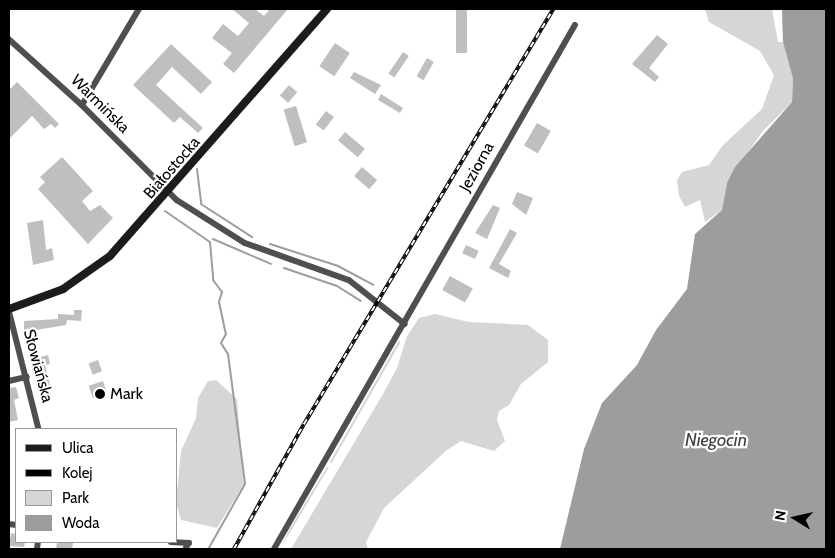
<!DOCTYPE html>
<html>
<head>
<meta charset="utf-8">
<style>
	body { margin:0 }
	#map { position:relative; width:835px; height:558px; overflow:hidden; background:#fff; font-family:Cabin,sans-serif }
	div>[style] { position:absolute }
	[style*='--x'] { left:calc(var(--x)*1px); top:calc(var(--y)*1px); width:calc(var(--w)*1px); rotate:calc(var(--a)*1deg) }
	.green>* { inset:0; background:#d6d6d6 }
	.water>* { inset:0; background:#9d9d9d }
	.stream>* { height:2px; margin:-1px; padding:0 1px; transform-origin:1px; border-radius:1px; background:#9d9d9d }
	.building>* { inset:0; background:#bfbfbf; transform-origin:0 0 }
	.street>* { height:5.5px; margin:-2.75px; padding:0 2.75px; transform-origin:2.75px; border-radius:2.75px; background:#4f4f4f }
	.secondary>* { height:8px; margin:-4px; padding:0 4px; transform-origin:4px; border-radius:4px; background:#1c1c1c }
	.rail>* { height:4px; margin-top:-2px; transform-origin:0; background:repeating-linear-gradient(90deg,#fff 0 5.5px,#000 0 11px); box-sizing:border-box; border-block:1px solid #000 }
	.dots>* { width:14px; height:14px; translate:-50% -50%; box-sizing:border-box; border:2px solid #fff; border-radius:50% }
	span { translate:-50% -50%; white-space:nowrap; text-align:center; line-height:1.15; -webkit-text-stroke:4.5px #fff; paint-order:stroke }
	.street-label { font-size:16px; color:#000 }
	.poi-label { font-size:16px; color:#000 }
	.left { translate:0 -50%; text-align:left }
	.water-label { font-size:18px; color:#3e3e3e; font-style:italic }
	.frame { position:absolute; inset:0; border:10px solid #000; pointer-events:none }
	.legend { position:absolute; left:15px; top:428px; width:162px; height:115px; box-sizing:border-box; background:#fff; border:1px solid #999; margin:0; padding:6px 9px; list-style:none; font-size:15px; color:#000 }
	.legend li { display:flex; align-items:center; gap:10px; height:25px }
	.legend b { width:25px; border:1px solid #999 }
	.north { position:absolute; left:770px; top:493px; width:50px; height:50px; -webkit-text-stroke:4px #fff; paint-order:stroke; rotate:280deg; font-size:14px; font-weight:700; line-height:20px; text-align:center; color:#000 }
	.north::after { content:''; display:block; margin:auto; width:18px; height:22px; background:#000; clip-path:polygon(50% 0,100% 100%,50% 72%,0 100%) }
</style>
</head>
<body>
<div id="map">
	<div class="green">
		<div style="clip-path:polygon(705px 9px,772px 9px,778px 42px,783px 42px,782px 9px,826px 9px,793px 78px,792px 102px,762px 132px,727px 183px,722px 210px,705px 222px,700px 200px,685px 207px,679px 196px,677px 180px,682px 172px,709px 165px,723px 145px,762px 109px,774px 75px,760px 51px,709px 22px)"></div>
		<div style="clip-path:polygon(435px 314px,469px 322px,528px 325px,548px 340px,548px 362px,521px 384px,509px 405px,499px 411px,497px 420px,505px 441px,494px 451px,461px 441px,447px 450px,384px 508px,366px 542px,368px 549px,291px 549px,383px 394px,397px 368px,407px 336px,419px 318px)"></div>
		<div style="clip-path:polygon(399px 340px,400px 343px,331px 464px,330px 462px)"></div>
		<div style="clip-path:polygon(216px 380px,237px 399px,244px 484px,217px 528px,181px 520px,176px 503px,181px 451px,196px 418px,198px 398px,208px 381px)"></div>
		<div style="clip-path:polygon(327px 467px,329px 467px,280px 549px,289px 530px)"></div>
	</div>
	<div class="water">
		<div style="clip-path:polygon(782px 9px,826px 9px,826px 549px,560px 549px,584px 449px,602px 403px,637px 365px,656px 330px,687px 289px,695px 234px,722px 210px,727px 183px,735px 167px,792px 102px,793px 78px,783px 42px)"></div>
	</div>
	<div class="stream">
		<div style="--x:197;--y:169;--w:35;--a:83"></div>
		<div style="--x:201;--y:204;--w:61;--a:32.9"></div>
		<div style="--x:165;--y:211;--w:55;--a:34.6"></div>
		<div style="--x:210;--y:242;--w:38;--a:85"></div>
		<div style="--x:213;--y:280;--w:15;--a:53"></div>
		<div style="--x:222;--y:292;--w:10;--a:107"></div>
		<div style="--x:219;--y:302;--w:33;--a:78"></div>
		<div style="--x:226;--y:334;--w:10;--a:119"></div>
		<div style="--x:221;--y:343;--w:13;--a:58"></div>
		<div style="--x:228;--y:354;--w:131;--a:82.5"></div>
		<div style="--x:245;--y:484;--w:73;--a:119.4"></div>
		<div style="--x:213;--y:239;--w:63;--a:23.3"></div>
		<div style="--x:270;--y:244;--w:71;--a:17.9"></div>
		<div style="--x:338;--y:266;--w:40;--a:28"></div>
		<div style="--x:284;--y:268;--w:56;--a:18.8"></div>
		<div style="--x:337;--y:286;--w:28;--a:32"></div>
	</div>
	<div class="building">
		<div style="clip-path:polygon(232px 9px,255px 9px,264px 16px,270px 9px,288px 9px,234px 73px,223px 64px,232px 53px,212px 38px,223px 24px,238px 36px,249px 23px)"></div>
		<div style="left:456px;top:9px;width:11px;height:44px"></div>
		<div style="clip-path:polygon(657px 35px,668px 44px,649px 68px,659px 77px,655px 82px,632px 64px)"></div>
		<div style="left:335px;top:43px;width:18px;height:28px;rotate:34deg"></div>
		<div style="clip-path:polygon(171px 44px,212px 82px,201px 94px,172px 67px,156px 85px,203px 128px,198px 133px,180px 117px,174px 123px,133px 85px)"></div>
		<div style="left:403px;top:52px;width:7px;height:26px;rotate:34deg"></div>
		<div style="left:427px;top:58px;width:8px;height:21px;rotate:30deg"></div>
		<div style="clip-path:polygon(354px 72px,381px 85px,375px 94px,350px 78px)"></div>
		<div style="clip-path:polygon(17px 82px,59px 124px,55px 128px,51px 124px,44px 129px,32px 116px,9px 139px,9px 90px)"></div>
		<div style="left:289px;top:85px;width:11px;height:14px;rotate:41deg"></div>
		<div style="clip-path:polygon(381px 94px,403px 108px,400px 113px,378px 100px)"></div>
		<div style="left:296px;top:106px;width:38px;height:13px;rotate:73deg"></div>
		<div style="left:326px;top:111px;width:10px;height:17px;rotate:37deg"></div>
		<div style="left:537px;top:123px;width:16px;height:26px;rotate:30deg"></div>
		<div style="left:345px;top:132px;width:26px;height:11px;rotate:40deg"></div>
		<div style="clip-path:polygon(62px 157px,93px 191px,82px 201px,90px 211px,100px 205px,113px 218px,88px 244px,38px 189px,45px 182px,40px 177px)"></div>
		<div style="left:362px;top:167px;width:20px;height:12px;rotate:41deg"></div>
		<div style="clip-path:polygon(517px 192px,533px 198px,526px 215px,512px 204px)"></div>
		<div style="clip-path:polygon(493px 205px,500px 208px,487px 239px,475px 233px)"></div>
		<div style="clip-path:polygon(43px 220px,46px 250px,52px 248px,54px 260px,33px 265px,27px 223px)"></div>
		<div style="clip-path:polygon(510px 229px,517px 233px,499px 264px,511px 271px,508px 278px,489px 268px)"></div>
		<div style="left:466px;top:245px;width:14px;height:9px;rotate:25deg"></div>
		<div style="left:450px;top:276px;width:26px;height:16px;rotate:29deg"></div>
		<div style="clip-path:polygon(74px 310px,82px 310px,81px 321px,67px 320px,66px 325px,24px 332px,24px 321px,58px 319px,58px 314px,74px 315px)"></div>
		<div style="clip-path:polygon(48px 355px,50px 364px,45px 365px,50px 385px,41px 387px,36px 358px)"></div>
		<div style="left:98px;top:360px;width:12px;height:10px;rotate:70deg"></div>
		<div style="left:103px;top:381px;width:13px;height:15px;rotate:72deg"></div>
		<div style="clip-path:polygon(16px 387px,19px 398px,14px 400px,18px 420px,9px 422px,9px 388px)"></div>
		<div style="clip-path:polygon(11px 533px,16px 534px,16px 542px,25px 542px,24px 547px,9px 546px)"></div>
		<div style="clip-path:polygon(57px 542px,73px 543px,72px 549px,56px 549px)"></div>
	</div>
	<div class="street">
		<div style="--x:9;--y:39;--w:98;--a:42.1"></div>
		<div style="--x:82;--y:105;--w:134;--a:45"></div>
		<div style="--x:177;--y:200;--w:80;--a:32.3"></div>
		<div style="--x:245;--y:243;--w:110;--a:19.6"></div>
		<div style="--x:349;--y:280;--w:71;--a:38.2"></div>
		<div style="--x:82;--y:105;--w:112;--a:-59.3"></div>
		<div style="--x:9;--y:310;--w:123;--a:75.9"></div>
		<div style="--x:9;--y:381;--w:18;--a:-13"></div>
		<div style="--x:9;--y:524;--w:7;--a:8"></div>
		<div style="--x:171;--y:542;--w:18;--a:3"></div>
		<div style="--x:189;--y:543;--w:7;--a:117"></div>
		<div style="--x:37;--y:549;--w:7;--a:-82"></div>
		<div style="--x:274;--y:549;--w:604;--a:-60.13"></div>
	</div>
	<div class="secondary">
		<div style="--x:9;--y:309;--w:58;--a:-20.3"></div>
		<div style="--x:63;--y:289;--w:57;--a:-35.1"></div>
		<div style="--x:110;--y:256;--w:329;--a:-48.7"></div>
	</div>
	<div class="rail">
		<div style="--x:234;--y:549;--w:143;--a:-60.8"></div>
		<div style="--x:304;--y:424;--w:484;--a:-59"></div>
	</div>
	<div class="dots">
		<div style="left:100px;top:394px;background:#000"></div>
	</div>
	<div class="street-label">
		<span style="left:100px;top:104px;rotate:45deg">Warmińska</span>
		<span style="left:477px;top:167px;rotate:-61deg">Jeziorna</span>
		<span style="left:172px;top:168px;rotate:-49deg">Białostocka</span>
		<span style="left:38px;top:366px;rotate:75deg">Słowiańska</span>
	</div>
	<div class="poi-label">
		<span class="left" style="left:110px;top:394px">Mark</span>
	</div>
	<div class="water-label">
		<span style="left:716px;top:440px">Niegocin</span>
	</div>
	<div class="frame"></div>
	<ul class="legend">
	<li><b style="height:6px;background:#1c1c1c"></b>Ulica</li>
	<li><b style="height:6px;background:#000"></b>Kolej</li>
	<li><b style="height:14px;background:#d6d6d6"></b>Park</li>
	<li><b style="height:14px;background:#9d9d9d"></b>Woda</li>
	</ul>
	<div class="north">N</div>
</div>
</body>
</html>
